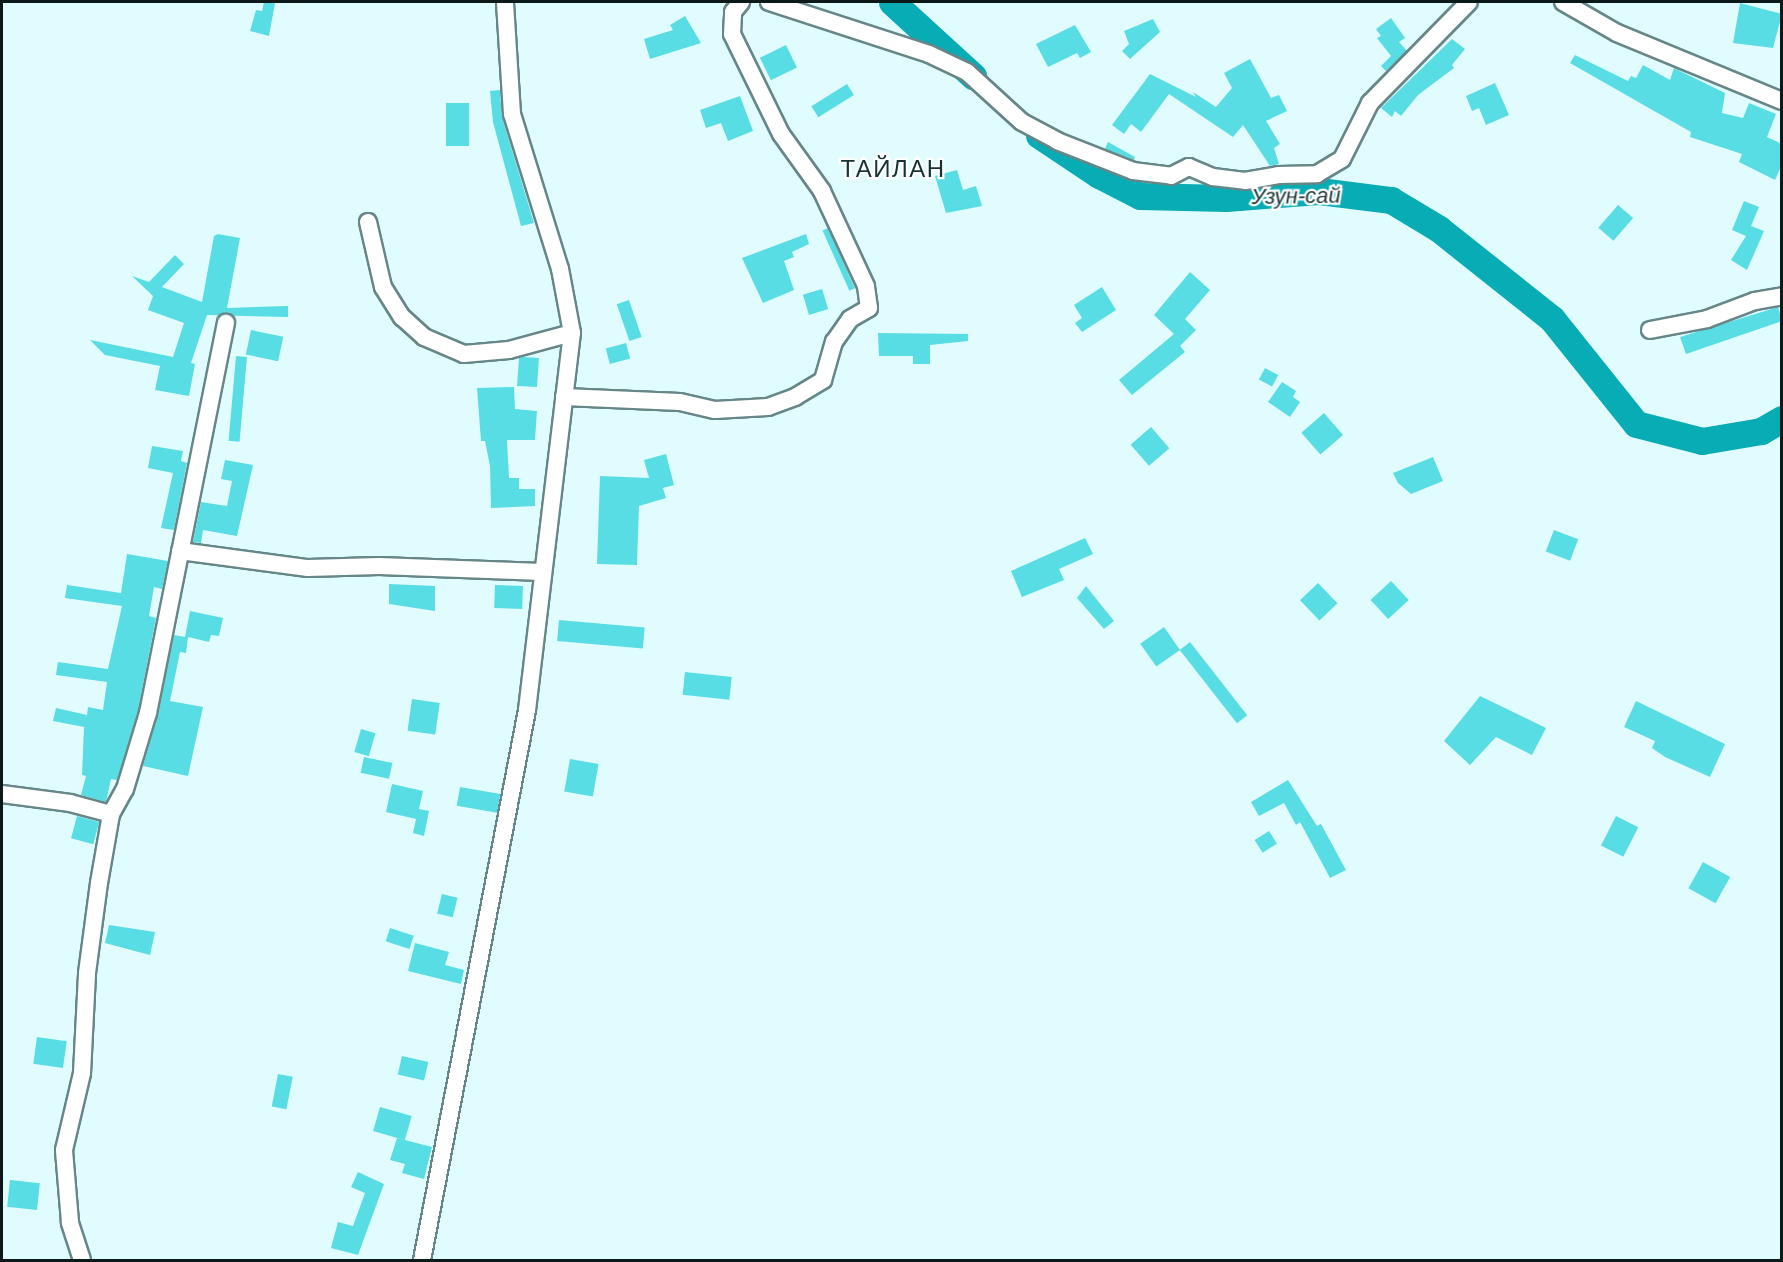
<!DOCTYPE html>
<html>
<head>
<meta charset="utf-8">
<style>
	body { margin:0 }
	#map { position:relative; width:1783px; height:1262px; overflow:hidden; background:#e0fcfe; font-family:Arial,sans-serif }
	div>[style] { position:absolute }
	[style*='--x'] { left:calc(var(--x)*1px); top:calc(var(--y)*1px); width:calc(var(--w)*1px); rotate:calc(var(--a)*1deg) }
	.river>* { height:27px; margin:-13.5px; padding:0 13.5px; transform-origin:13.5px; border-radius:13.5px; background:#07acb4 }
	.building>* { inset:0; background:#59dde4; transform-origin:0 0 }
	.roads { filter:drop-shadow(2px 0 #668688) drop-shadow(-2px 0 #668688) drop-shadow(0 2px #668688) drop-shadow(0 -2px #668688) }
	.minor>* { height:16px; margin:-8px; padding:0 8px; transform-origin:8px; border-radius:8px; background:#fff }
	span { translate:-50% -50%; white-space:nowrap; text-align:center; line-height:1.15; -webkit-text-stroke:4.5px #fff; paint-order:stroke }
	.water-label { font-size:22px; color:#22393a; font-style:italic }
	.quarter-label { font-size:24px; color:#143335; letter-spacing:1.5px }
	.frame { position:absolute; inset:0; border:3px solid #0c1919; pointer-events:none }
</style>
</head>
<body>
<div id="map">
	<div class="river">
		<div style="--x:892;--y:2;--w:110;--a:42.4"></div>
		<div style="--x:1039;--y:135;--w:72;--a:33.7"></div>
		<div style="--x:1099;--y:175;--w:46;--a:27.1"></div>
		<div style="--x:1140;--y:196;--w:86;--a:1.3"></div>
		<div style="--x:1226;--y:198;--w:93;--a:-4.3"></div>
		<div style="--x:1319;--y:191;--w:73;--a:7.1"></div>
		<div style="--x:1391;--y:200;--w:56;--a:31.1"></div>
		<div style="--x:1439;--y:229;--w:144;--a:38.5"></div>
		<div style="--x:1552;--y:319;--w:134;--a:51.3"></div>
		<div style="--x:1636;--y:424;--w:68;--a:14.4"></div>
		<div style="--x:1702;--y:441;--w:60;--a:-9.6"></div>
		<div style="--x:1761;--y:431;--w:24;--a:-30"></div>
	</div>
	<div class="building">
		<div style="clip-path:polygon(264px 2px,275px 3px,269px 36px,250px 31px,256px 10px,262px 11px)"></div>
		<div style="clip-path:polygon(1740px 3px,1782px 14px,1773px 48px,1733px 43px)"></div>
		<div style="clip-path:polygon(685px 16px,701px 43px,650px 59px,644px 39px,673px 30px,670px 25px)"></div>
		<div style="clip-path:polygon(1391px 18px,1405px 38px,1399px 42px,1407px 51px,1386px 71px,1381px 66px,1391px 56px,1377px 38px,1381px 36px,1376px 29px)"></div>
		<div style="clip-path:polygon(1153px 19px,1160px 32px,1130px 59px,1122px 51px,1129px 44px,1124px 31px)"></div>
		<div style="clip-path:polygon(1075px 25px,1091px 52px,1080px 58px,1077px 53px,1048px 67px,1036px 44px)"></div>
		<div style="clip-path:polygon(1452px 39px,1465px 49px,1452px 65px,1454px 68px,1418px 95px,1401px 116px,1395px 111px,1392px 117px,1381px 108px)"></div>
		<div style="left:786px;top:45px;width:25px;height:29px;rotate:64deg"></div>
		<div style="clip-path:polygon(1575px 55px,1628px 81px,1631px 76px,1636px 78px,1643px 65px,1670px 80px,1674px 68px,1725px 93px,1722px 113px,1743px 118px,1749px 103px,1776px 114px,1767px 137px,1782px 144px,1782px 165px,1775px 180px,1739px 162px,1742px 154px,1690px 137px,1691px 132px,1570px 63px)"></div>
		<div style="clip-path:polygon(1250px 59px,1271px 98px,1279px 95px,1287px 111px,1266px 121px,1280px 144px,1274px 148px,1279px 164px,1270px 166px,1243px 125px,1233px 137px,1169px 94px,1141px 132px,1131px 124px,1124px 134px,1112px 125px,1150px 74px,1196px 97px,1193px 92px,1216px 107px,1232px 88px,1224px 73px)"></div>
		<div style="clip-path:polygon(1495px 83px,1509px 115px,1486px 125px,1479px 108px,1472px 111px,1466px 96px)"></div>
		<div style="left:847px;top:84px;width:13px;height:42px;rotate:58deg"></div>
		<div style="clip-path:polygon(500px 90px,502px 117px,534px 223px,521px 226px,493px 122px,490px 91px)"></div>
		<div style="clip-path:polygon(740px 96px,753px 131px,728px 141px,721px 123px,706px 128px,700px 110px)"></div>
		<div style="left:446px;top:103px;width:23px;height:43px"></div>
		<div style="clip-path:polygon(1108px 142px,1135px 157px,1134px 160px,1105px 149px)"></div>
		<div style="clip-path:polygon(957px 170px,963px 190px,976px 186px,982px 206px,946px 213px,935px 176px)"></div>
		<div style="clip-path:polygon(1744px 201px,1759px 207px,1751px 226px,1764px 231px,1747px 270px,1731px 260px,1746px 236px,1732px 230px)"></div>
		<div style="left:1618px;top:205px;width:20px;height:30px;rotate:41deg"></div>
		<div style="left:828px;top:228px;width:66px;height:6px;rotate:66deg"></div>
		<div style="clip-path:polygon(218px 234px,240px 238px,227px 308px,288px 306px,288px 317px,207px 315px,191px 363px,195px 364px,189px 396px,155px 390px,160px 366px,105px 355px,90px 340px,173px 357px,184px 323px,148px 310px,153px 296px,132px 276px,149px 282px,175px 255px,184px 264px,162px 287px,202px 302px,214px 236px)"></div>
		<div style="clip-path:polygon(806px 234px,809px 244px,792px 252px,794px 257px,784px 261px,794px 290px,763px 303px,742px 258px)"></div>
		<div style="clip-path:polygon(1190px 272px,1210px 290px,1185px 319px,1196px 330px,1180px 346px,1185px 352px,1132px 395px,1119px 380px,1174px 334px,1154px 315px)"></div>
		<div style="clip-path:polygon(1102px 287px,1116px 310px,1082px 332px,1075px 323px,1082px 318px,1074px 305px)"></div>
		<div style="left:822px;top:289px;width:21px;height:20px;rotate:73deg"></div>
		<div style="left:629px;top:300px;width:39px;height:13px;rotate:71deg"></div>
		<div style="clip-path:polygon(1778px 307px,1782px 321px,1686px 354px,1680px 337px)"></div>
		<div style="left:251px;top:330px;width:33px;height:25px;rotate:12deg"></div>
		<div style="clip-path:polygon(878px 333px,968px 334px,968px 341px,930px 345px,930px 364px,913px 364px,913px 356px,879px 356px)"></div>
		<div style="left:626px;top:343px;width:16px;height:21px;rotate:75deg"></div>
		<div style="left:236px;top:356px;width:11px;height:85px;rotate:5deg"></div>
		<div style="clip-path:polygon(523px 357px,539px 358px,537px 387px,517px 386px,519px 358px)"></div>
		<div style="left:1265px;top:368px;width:15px;height:13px;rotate:28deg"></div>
		<div style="clip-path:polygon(1282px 382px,1296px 391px,1293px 397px,1300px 402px,1290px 417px,1268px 402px)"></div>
		<div style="clip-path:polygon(514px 387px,515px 409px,537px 411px,535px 440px,507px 440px,509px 478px,519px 478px,519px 489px,535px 489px,535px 506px,491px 508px,490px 466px,485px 441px,481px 441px,477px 388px)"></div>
		<div style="left:1324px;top:413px;width:29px;height:30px;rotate:49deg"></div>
		<div style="left:1151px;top:427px;width:28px;height:27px;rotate:49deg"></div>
		<div style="clip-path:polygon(152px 446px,183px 451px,181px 461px,187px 463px,174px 530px,161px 528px,173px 473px,148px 468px)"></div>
		<div style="clip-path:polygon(666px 454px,674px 485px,663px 488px,666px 498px,639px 506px,637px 565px,597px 564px,600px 476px,649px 478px,644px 460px)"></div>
		<div style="clip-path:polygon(1433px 457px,1443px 481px,1411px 494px,1398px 483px,1393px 473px)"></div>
		<div style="clip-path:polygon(225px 460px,253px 465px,237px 536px,203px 530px,201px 543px,193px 542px,201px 502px,227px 506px,232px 481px,221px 479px)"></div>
		<div style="left:1554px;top:530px;width:26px;height:23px;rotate:21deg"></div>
		<div style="clip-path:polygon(1085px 538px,1093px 554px,1059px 569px,1064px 580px,1022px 597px,1011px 571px)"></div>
		<div style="clip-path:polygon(127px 554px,168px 561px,162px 589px,154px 587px,149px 616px,156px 618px,138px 710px,117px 780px,111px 779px,106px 802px,81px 795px,86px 776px,82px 775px,84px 727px,53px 721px,56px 708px,87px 715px,88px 707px,103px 710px,107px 682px,56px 675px,58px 662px,108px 669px,122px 606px,65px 598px,67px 585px,121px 593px)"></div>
		<div style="left:1391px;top:581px;width:26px;height:28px;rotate:47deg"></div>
		<div style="left:1318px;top:583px;width:28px;height:25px;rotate:46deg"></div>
		<div style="clip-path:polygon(389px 584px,435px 586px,435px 611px,389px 604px)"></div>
		<div style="left:495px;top:585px;width:28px;height:23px;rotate:2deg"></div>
		<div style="clip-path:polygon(1086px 586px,1114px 621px,1104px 629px,1077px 598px)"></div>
		<div style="clip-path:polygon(190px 611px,223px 618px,219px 636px,211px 635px,209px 642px,188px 637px,186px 653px,180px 652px,170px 701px,203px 707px,188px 776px,143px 766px,158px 715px,174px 635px,185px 637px)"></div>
		<div style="left:559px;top:620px;width:86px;height:21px;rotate:5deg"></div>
		<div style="left:1164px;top:627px;width:28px;height:29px;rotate:55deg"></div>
		<div style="left:1190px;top:642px;width:93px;height:13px;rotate:52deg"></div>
		<div style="left:685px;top:672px;width:47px;height:23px;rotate:6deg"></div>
		<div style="clip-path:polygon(1480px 696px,1546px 728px,1532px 755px,1496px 737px,1470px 765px,1444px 741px)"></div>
		<div style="left:412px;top:699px;width:28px;height:32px;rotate:8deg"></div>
		<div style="clip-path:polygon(1636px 701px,1725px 744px,1710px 777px,1665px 757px,1652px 748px,1655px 741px,1624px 727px)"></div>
		<div style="left:361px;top:729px;width:15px;height:24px;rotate:16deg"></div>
		<div style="left:364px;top:757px;width:29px;height:16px;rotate:12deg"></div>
		<div style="left:570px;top:759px;width:29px;height:33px;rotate:10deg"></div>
		<div style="clip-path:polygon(1288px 780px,1317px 826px,1321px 824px,1346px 870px,1330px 878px,1300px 822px,1296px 825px,1284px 803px,1259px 816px,1251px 802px)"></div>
		<div style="clip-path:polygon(392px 784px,423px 791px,419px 809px,429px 811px,424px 836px,413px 833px,416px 819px,386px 812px)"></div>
		<div style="left:460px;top:787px;width:41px;height:19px;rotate:10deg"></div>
		<div style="left:77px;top:816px;width:23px;height:23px;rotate:15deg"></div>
		<div style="left:1616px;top:816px;width:25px;height:33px;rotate:27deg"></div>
		<div style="left:1269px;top:831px;width:15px;height:17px;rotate:58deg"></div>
		<div style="left:1703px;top:862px;width:31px;height:30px;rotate:29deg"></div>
		<div style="left:442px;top:894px;width:16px;height:20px;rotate:14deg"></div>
		<div style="clip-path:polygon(109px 925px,155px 932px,150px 955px,105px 943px)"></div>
		<div style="left:390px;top:928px;width:25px;height:14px;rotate:18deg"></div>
		<div style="clip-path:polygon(415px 943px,449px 952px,445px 965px,464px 970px,461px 984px,408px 971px)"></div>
		<div style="left:37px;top:1037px;width:30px;height:27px;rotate:8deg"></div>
		<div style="left:402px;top:1056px;width:27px;height:19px;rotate:13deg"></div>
		<div style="left:278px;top:1074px;width:15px;height:33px;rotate:11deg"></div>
		<div style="left:380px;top:1107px;width:33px;height:25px;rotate:16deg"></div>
		<div style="clip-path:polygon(397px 1138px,432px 1147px,424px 1179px,402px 1173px,405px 1164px,390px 1160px)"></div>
		<div style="clip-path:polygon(358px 1172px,384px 1184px,358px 1255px,331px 1248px,338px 1222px,353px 1226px,365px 1193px,351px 1187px)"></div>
		<div style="left:10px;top:1180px;width:30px;height:27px;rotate:6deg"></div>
	</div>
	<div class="roads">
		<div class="minor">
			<div style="--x:769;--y:2;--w:168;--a:18"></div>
			<div style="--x:929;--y:54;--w:42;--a:25.3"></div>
			<div style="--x:967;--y:72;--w:74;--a:42.3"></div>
			<div style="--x:1022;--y:122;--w:40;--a:28"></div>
			<div style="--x:1057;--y:141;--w:82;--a:21.5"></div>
			<div style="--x:1133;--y:171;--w:38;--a:7"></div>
			<div style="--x:1171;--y:176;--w:20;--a:-27"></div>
			<div style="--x:1189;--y:167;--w:26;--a:23"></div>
			<div style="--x:1213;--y:177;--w:32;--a:7"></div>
			<div style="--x:1245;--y:181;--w:34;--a:-10"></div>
			<div style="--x:1278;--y:175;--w:39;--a:-1"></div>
			<div style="--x:1317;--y:174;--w:29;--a:-31"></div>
			<div style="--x:1342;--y:159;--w:63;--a:-63.4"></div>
			<div style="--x:1370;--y:103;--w:141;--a:-45.6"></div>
			<div style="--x:1563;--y:2;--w:62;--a:29.9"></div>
			<div style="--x:1617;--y:33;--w:178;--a:22.4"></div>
			<div style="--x:368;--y:222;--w:67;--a:77"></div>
			<div style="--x:383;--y:287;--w:36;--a:58"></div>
			<div style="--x:402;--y:317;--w:30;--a:42"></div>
			<div style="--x:424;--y:337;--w:43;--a:23"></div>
			<div style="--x:464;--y:354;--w:45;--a:-5.1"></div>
			<div style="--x:509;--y:350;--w:65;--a:-15.1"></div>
			<div style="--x:1650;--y:330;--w:58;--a:-10.9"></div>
			<div style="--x:1707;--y:319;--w:51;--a:-20.6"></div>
			<div style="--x:1755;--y:301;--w:27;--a:-10"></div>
			<div style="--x:564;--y:397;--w:116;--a:2.5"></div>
			<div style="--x:680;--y:402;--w:36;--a:13"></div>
			<div style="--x:715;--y:410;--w:53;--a:-3.2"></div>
			<div style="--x:768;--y:407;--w:29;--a:-20"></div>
			<div style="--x:795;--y:397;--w:33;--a:-31"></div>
			<div style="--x:823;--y:380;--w:40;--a:-74"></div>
			<div style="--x:834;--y:342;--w:28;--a:-55"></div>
			<div style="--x:850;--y:319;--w:22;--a:-30"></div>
			<div style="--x:869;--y:308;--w:22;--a:-98"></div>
			<div style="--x:866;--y:286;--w:105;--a:-114.9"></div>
			<div style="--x:822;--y:191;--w:70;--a:-125.7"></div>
			<div style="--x:781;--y:134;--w:111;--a:-116.1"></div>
			<div style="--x:732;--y:34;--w:22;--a:-87"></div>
			<div style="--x:733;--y:12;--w:13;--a:-51"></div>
			<div style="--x:180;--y:551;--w:129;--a:7.6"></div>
			<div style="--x:308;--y:568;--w:71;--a:-1.6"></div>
			<div style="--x:379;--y:566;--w:164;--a:2.1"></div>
			<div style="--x:2;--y:794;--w:69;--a:7.5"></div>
			<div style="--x:70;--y:803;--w:42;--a:15"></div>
			<div style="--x:82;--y:1260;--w:40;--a:-108"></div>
			<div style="--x:70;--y:1222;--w:72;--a:-94.8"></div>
			<div style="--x:64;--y:1150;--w:79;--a:-76.8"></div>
			<div style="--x:82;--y:1073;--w:100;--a:-87.1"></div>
			<div style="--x:87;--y:973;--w:91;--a:-82.4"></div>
			<div style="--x:99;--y:883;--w:70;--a:-80.1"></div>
			<div style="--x:111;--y:814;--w:29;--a:-61"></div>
			<div style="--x:125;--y:789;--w:79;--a:-73.2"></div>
			<div style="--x:148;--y:713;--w:398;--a:-78.7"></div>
			<div style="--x:422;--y:1260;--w:560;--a:-79.19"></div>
			<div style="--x:527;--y:710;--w:380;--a:-83.2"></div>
			<div style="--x:572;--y:333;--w:65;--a:-100.6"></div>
			<div style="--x:560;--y:269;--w:162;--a:-107.2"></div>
			<div style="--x:512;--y:114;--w:112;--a:-93.6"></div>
		</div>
	</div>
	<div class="water-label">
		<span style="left:1296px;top:196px;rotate:-1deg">Узун-сай</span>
	</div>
	<div class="quarter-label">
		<span style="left:893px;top:169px">ТАЙЛАН</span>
	</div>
	<div class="frame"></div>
</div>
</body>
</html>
